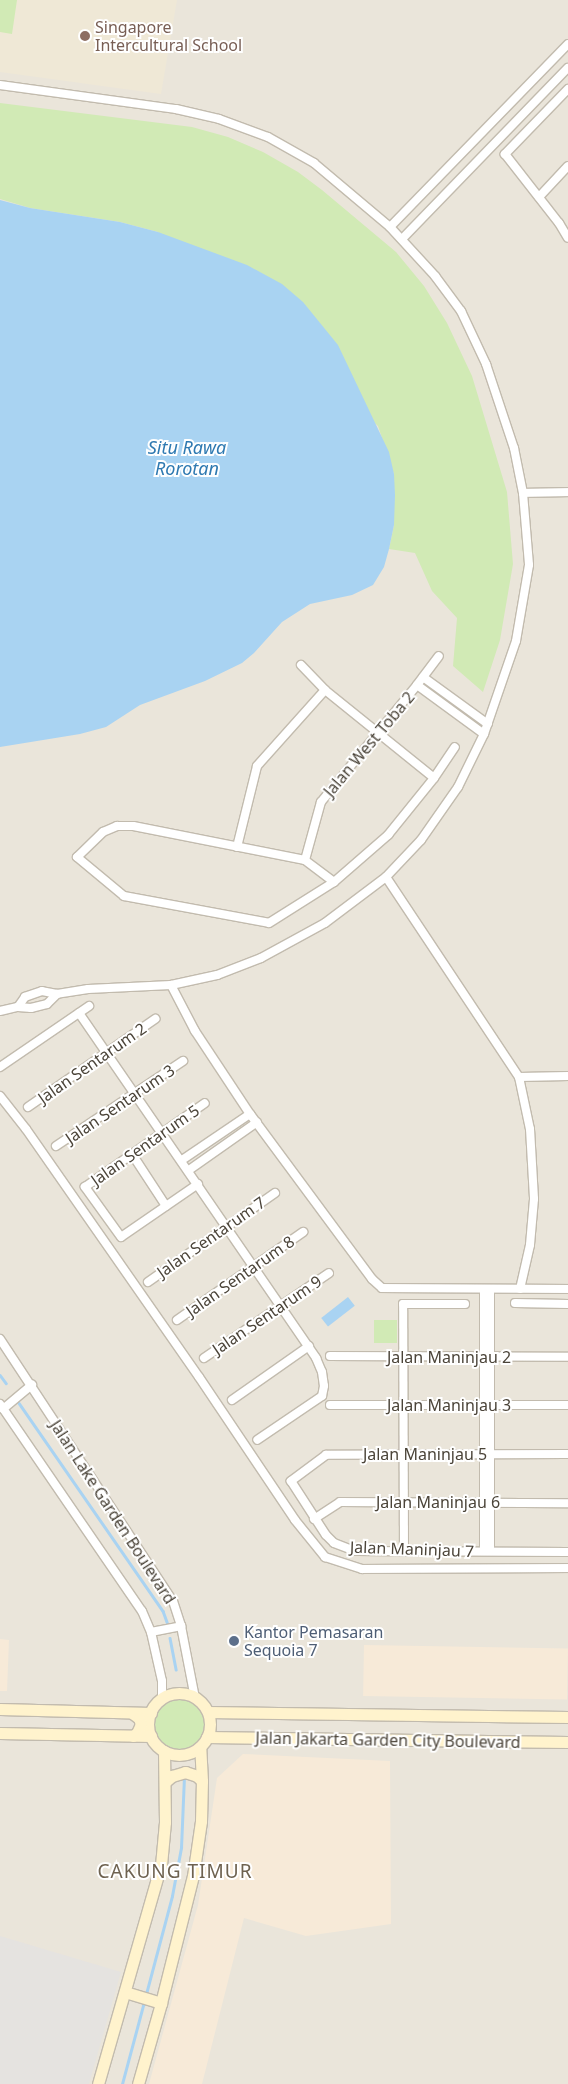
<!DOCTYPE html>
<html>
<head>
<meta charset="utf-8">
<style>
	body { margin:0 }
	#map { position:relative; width:568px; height:2084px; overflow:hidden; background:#f6f3ec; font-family:"Noto Sans",sans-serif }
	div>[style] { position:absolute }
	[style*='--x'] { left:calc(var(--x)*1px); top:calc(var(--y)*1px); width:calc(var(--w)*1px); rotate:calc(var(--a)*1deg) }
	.residential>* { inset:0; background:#eae5da; transform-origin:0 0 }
	.commercial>* { inset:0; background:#f7ead8; transform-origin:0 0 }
	.education>* { inset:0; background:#efe8d6 }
	.green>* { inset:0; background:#d1eab5; transform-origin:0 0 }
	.round { border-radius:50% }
	.parking>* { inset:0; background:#e5e3e0 }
	.water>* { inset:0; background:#a9d3f2; transform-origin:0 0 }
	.stream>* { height:2.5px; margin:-1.25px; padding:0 1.25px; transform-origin:1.25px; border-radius:1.25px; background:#a9d3f2 }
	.roads { filter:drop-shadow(1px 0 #c2bbae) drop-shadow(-1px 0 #c2bbae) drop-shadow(0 1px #c2bbae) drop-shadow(0 -1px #c2bbae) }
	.street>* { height:8px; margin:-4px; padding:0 4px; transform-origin:4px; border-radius:4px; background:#fff }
	.secondary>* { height:11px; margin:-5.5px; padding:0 5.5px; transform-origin:5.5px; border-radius:5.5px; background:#fff3cd }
	.secondary>.ring { margin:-5.5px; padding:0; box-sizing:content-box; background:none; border:11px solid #fff3cd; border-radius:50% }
	.dots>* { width:14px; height:14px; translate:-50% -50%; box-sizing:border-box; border:2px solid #fff; border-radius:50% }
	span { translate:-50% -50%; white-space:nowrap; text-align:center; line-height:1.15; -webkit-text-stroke:4px #fff; paint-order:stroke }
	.education-label { font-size:16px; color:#785e54 }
	.left { translate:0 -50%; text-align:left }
	.street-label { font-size:16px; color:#4b4439 }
	.service-label { font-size:16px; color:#4e5e75 }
	.water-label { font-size:18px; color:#2e79b1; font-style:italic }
	.quarter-label { font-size:19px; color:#6e6250; letter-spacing:1px }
</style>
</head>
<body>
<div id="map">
	<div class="residential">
		<div style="left:0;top:0;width:568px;height:2084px"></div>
	</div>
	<div class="commercial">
		<div style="clip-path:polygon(0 1639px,9px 1640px,7px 1691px,0 1691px)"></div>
		<div style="left:364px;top:1645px;width:204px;height:51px;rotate:1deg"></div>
		<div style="clip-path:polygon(243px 1754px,390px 1761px,391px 1924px,306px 1936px,244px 1918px,202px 2084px,149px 2084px,198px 1905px,217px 1778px)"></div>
	</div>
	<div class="education">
		<div style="clip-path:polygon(0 0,177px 0,161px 94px,0 72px)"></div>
	</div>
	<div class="green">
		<div style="clip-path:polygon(0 0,17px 0,12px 34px,0 32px)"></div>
		<div style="clip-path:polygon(0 103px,192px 127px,228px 137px,263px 152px,298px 172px,322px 190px,396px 252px,424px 286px,447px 323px,472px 376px,507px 492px,513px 564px,500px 640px,483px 692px,453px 666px,457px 618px,432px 591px,415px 553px,389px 549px,394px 525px,394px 474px,378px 426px,158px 232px,120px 222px,30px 208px,0 199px)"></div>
		<div style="left:374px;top:1320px;width:23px;height:23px"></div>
		<div class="round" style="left:148px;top:1693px;width:62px;height:62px"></div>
	</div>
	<div class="parking">
		<div style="clip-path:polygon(0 1936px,121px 1972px,89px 2084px,0 2084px)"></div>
	</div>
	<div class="water">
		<div style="clip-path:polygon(0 200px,30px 208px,120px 222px,158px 232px,247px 265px,282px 284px,303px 302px,338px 345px,389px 452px,394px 474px,395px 495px,394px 525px,389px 549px,384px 567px,373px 585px,352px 595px,310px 604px,282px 622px,254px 653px,242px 663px,205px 681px,140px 705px,106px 727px,80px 734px,0 747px)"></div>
		<div style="left:348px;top:1297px;width:11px;height:34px;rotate:52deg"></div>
	</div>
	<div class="stream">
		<div style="--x:0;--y:1375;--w:10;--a:53"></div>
		<div style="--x:19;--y:1403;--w:253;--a:55.3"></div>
		<div style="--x:163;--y:1611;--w:12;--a:70"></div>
		<div style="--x:170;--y:1638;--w:32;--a:79"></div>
		<div style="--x:146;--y:1994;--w:101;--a:-75.1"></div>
		<div style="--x:172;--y:1896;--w:49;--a:-79.4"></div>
		<div style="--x:181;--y:1848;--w:71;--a:-87.6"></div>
		<div style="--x:122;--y:2084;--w:85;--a:-75"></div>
	</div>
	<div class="roads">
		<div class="street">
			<div style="--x:0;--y:85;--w:178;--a:7.8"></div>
			<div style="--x:176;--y:109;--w:44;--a:13.1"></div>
			<div style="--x:219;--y:119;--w:52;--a:20.2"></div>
			<div style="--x:268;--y:137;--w:53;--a:29.5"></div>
			<div style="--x:314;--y:163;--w:99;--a:40.1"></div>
			<div style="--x:390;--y:227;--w:67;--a:47.4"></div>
			<div style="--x:435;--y:276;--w:44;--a:53.4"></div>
			<div style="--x:461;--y:311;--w:59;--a:64.7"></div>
			<div style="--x:486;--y:364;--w:89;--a:71.6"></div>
			<div style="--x:514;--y:448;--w:46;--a:78.7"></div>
			<div style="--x:523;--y:493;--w:72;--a:85.2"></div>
			<div style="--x:529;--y:565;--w:77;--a:99.7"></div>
			<div style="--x:516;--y:641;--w:98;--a:109"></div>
			<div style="--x:484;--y:734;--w:59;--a:116.1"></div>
			<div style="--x:458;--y:787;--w:65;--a:124.9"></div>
			<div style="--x:421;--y:840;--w:51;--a:133.4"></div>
			<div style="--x:386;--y:877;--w:76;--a:143"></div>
			<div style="--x:325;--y:923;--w:73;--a:151.3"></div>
			<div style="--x:261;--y:958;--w:47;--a:158.9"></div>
			<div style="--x:217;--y:975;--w:47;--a:167.7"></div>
			<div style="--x:171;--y:985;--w:83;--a:177.2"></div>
			<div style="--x:88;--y:989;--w:31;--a:171"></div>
			<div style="--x:57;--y:994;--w:15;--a:-169"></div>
			<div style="--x:42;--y:991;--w:18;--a:161"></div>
			<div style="--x:25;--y:997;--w:12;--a:125"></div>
			<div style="--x:568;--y:89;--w:91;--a:134.1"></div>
			<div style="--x:505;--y:154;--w:88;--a:52"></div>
			<div style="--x:559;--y:223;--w:17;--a:59"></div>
			<div style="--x:539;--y:197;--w:42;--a:-46.9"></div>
			<div style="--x:390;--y:227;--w:255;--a:-45.8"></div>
			<div style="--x:402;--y:239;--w:238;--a:-45.9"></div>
			<div style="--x:523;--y:493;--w:45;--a:-1.3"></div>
			<div style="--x:301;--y:665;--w:35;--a:46"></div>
			<div style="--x:325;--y:690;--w:140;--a:38.9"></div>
			<div style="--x:423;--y:677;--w:80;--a:35.9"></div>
			<div style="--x:417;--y:685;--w:83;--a:36.2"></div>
			<div style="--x:237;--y:847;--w:83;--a:-76.1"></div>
			<div style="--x:257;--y:766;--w:102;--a:-48.2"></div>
			<div style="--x:305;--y:860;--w:60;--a:-74.6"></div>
			<div style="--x:321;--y:802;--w:151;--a:-50.6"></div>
			<div style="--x:417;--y:685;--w:36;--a:-53"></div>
			<div style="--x:386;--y:877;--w:240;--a:56.4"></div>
			<div style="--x:519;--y:1077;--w:49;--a:-1.2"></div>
			<div style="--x:334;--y:882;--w:36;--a:-143"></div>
			<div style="--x:305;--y:860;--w:175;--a:-168.8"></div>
			<div style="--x:133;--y:826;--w:16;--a:180"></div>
			<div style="--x:117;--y:826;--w:15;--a:157"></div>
			<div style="--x:103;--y:832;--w:36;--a:136"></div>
			<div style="--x:77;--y:857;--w:61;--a:39.7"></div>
			<div style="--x:124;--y:896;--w:147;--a:10.5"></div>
			<div style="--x:269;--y:923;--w:77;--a:-32.2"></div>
			<div style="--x:334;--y:882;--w:72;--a:-41"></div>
			<div style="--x:388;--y:835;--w:73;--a:-51.1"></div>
			<div style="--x:434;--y:778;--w:37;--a:-56"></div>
			<div style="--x:171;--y:985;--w:52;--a:62.4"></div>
			<div style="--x:195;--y:1031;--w:100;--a:56.5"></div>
			<div style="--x:250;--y:1114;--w:205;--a:53.5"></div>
			<div style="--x:372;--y:1279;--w:13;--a:42"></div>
			<div style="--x:382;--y:1288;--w:186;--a:0.3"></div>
			<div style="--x:0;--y:1011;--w:18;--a:-13"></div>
			<div style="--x:18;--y:1007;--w:13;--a:4"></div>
			<div style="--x:31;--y:1008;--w:16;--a:-14"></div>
			<div style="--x:47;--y:1004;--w:14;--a:-45"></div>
			<div style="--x:79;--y:1013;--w:419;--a:55.5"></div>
			<div style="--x:316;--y:1358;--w:15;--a:67"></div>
			<div style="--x:322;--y:1372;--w:14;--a:82"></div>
			<div style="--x:324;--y:1386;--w:10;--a:101"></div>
			<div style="--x:322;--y:1396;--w:78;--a:145.9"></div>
			<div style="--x:0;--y:1067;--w:108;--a:-34.4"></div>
			<div style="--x:519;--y:1077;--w:53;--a:78.1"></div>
			<div style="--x:530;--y:1129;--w:70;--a:86.7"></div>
			<div style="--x:534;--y:1199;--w:46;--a:95"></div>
			<div style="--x:530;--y:1245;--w:45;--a:102.8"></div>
			<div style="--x:0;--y:1096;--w:42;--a:51.8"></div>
			<div style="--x:26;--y:1129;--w:302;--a:55.1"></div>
			<div style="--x:199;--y:1377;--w:172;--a:56.1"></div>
			<div style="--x:295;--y:1520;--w:48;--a:51"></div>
			<div style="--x:325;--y:1557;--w:39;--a:18"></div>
			<div style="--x:362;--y:1569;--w:206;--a:-0.3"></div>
			<div style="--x:28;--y:1107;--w:155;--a:-34.7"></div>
			<div style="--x:56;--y:1146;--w:153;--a:-33.8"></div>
			<div style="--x:132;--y:1154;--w:62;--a:56.8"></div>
			<div style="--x:182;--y:1160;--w:82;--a:-34.1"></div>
			<div style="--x:189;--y:1170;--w:83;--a:-35.2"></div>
			<div style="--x:198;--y:1184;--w:93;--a:145.5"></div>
			<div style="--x:121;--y:1237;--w:62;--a:-125.8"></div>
			<div style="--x:85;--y:1187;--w:146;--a:-35"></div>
			<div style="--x:148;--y:1282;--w:155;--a:-35"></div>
			<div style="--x:484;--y:1289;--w:262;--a:90"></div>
			<div style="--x:515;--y:1303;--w:53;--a:1.1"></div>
			<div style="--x:177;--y:1320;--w:154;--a:-34.9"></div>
			<div style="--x:0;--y:1339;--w:314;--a:56.6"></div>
			<div style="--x:173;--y:1601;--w:26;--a:72"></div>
			<div style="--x:181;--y:1626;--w:73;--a:79"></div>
			<div style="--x:330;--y:1356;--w:238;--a:0.2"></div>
			<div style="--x:204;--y:1358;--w:151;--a:-34.2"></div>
			<div style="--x:232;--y:1400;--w:94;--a:-35"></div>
			<div style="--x:0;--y:1404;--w:251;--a:55.6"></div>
			<div style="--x:142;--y:1611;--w:23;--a:67"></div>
			<div style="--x:151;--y:1632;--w:50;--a:77.3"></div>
			<div style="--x:162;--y:1681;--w:17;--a:90"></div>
			<div style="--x:330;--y:1405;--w:238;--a:0"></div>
			<div style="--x:3;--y:1409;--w:38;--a:-40"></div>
			<div style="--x:568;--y:1454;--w:242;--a:179.8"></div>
			<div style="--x:326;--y:1455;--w:44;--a:143.4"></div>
			<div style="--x:291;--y:1481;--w:64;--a:57.1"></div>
			<div style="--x:326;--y:1535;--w:11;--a:45"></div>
			<div style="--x:334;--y:1543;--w:22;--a:21"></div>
			<div style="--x:355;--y:1551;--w:213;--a:0.3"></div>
			<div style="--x:314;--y:1519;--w:31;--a:-33"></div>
			<div style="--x:340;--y:1502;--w:228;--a:0.3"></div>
			<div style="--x:404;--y:1551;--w:247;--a:-90.2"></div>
			<div style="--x:403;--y:1304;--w:62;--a:0"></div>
			<div style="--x:490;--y:1551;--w:262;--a:-90"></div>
			<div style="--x:151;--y:1632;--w:31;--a:-11"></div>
		</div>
		<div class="secondary">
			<div class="ring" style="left:148px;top:1693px;width:51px;height:51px"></div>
			<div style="--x:0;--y:1709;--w:151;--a:1.5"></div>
			<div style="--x:208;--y:1712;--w:360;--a:0.8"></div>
			<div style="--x:132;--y:1713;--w:9;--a:36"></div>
			<div style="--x:139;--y:1718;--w:6;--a:72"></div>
			<div style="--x:141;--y:1724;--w:10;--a:114"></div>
			<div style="--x:137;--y:1733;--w:5;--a:143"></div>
			<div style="--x:0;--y:1733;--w:151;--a:1.1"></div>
			<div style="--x:207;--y:1737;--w:361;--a:0.8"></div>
			<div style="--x:166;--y:1781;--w:8;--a:-40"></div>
			<div style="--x:172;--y:1776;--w:14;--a:-17"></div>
			<div style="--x:185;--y:1772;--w:13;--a:18"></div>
			<div style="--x:197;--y:1776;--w:7;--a:45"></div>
			<div style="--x:125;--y:1992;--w:38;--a:17"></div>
			<div style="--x:98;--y:2084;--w:228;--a:-74"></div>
			<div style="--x:161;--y:1865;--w:43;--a:-84.7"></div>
			<div style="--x:165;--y:1822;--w:71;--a:-90.8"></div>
			<div style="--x:138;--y:2084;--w:84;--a:-74.1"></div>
			<div style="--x:161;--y:2003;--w:131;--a:-75.9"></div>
			<div style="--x:193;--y:1876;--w:56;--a:-81.7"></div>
			<div style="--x:201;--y:1821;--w:40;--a:-88.6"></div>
			<div style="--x:202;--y:1781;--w:34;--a:-93"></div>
		</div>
	</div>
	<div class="dots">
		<div style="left:85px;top:36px;background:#8d6e63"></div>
		<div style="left:234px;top:1641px;background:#5c6f8a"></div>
	</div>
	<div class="education-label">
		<span class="left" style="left:95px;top:36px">Singapore<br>Intercultural School</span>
	</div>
	<div class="street-label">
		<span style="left:369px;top:744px;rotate:-50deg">Jalan West Toba 2</span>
		<span style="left:92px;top:1063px;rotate:-35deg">Jalan Sentarum 2</span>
		<span style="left:120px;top:1104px;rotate:-34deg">Jalan Sentarum 3</span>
		<span style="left:145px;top:1145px;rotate:-35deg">Jalan Sentarum 5</span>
		<span style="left:211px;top:1237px;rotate:-35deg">Jalan Sentarum 7</span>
		<span style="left:240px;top:1276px;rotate:-35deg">Jalan Sentarum 8</span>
		<span style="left:267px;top:1315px;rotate:-34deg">Jalan Sentarum 9</span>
		<span style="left:449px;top:1357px">Jalan Maninjau 2</span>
		<span style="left:449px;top:1405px">Jalan Maninjau 3</span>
		<span style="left:425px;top:1454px">Jalan Maninjau 5</span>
		<span style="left:438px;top:1502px">Jalan Maninjau 6</span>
		<span style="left:113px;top:1512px;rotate:57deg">Jalan Lake Garden Boulevard</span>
		<span style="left:412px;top:1549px;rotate:2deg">Jalan Maninjau 7</span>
		<span style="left:388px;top:1740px;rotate:1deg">Jalan Jakarta Garden City Boulevard</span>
	</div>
	<div class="service-label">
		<span class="left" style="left:244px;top:1641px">Kantor Pemasaran<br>Sequoia 7</span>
	</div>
	<div class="water-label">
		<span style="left:187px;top:458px">Situ Rawa<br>Rorotan</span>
	</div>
	<div class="quarter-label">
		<span style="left:175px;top:1872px">CAKUNG TIMUR</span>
	</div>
</div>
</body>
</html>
